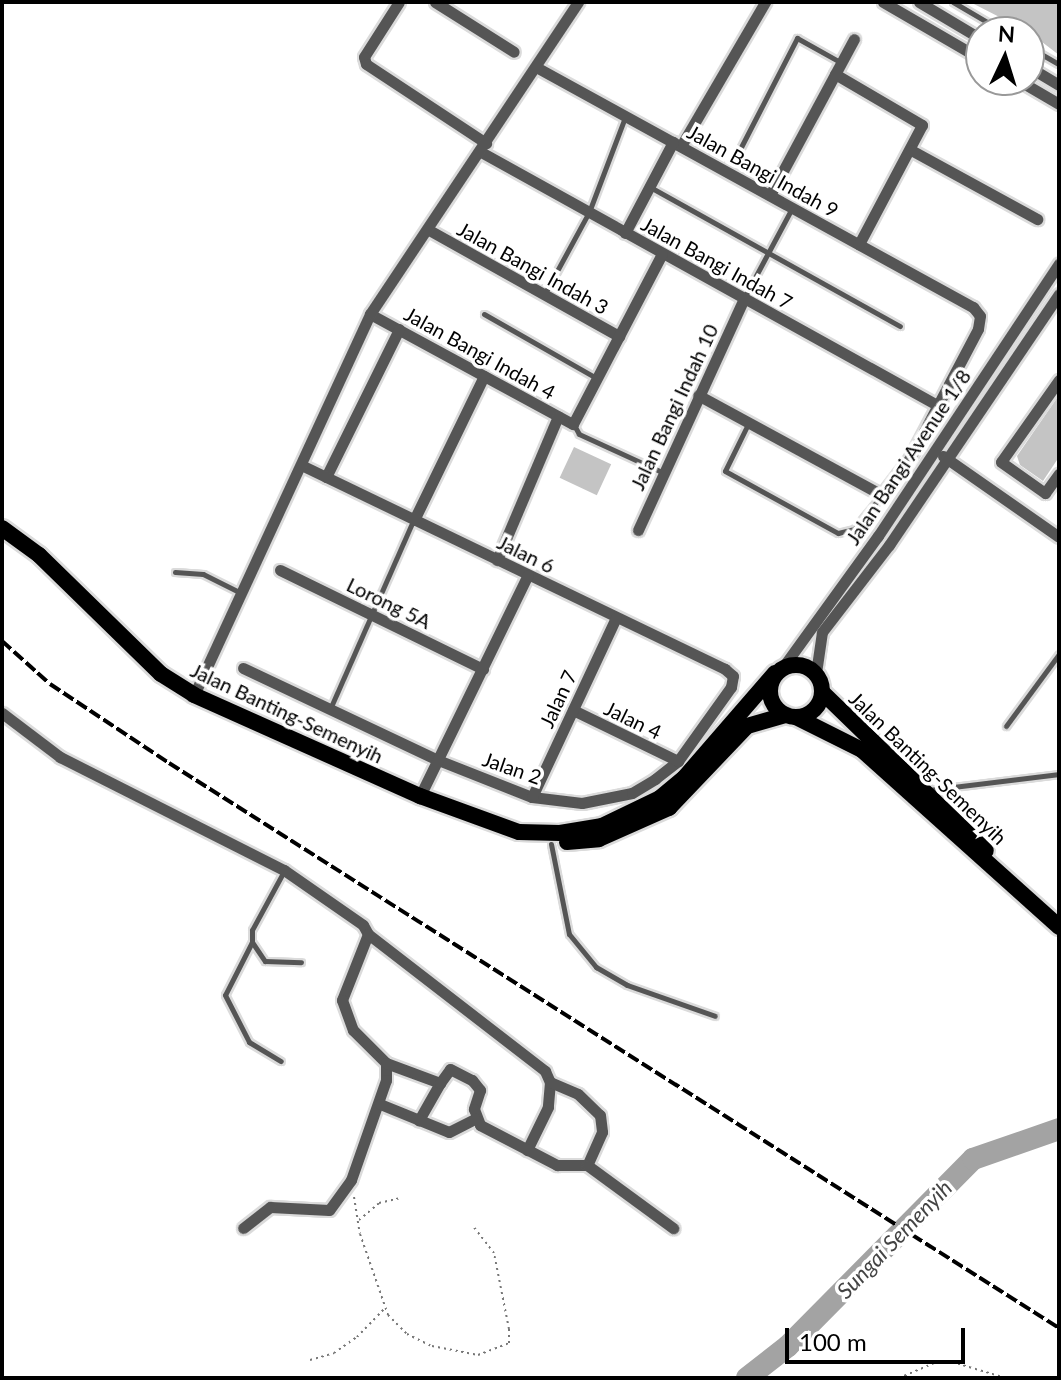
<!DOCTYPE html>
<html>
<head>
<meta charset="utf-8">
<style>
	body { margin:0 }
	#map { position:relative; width:1061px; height:1380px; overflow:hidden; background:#fff; font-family:Lato,sans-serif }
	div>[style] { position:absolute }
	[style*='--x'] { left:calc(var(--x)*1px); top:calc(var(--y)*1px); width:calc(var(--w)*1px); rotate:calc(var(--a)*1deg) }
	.river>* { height:22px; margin:-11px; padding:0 11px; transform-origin:11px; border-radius:11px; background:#a3a3a3 }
	.building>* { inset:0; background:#c4c4c4; transform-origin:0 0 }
	.path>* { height:2px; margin-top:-1px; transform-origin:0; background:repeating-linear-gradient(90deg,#777 0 2px,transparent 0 6px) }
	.roads { filter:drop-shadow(2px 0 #dbdbdb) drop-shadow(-2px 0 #dbdbdb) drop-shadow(0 2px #dbdbdb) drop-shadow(0 -2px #dbdbdb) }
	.lane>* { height:5px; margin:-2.5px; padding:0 2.5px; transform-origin:2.5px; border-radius:2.5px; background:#555 }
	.street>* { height:11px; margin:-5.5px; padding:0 5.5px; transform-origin:5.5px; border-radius:5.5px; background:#555 }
	.primary>* { height:16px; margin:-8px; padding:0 8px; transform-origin:8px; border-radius:8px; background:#000 }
	.primary>.ring { margin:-8px; padding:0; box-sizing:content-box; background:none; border:16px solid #000; border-radius:50% }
	.rail>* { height:4px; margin-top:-2px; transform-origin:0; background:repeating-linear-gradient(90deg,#000 0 12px,transparent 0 16px) }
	span { translate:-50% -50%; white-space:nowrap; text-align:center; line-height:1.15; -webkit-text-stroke:7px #fff; paint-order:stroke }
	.street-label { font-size:20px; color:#000 }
	.water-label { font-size:22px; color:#444; font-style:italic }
	.frame { position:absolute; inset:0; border:4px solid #000; pointer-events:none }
	.north { position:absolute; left:965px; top:16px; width:80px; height:80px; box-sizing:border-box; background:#fff; border:2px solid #999; border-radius:50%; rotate:4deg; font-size:22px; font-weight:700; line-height:32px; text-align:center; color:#000 }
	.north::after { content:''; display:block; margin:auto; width:28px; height:36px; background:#000; clip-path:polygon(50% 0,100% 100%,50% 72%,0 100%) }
	.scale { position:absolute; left:785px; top:1328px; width:180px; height:36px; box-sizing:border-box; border:4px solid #000; border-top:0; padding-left:10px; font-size:24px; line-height:28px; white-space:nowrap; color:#000; -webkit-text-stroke:6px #fff; paint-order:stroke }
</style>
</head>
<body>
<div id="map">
	<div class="river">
		<div style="--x:747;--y:1378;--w:52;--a:-38"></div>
		<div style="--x:788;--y:1346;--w:263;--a:-45.3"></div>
		<div style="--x:973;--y:1159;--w:91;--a:-19.2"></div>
	</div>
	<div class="building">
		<div style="clip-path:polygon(970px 2px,1059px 2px,1059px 55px,1029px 32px)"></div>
		<div style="clip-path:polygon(1059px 395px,1059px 457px,1043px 481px,1020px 465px,1017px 456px)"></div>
		<div style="left:574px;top:447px;width:41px;height:34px;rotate:25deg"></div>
	</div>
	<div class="path">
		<div style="--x:354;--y:1197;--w:37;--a:81"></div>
		<div style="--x:360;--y:1234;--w:86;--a:70.9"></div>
		<div style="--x:388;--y:1315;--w:27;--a:45"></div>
		<div style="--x:407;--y:1334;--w:28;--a:26"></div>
		<div style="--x:432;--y:1346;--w:47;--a:11.1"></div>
		<div style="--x:478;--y:1355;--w:33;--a:-21"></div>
		<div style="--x:509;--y:1343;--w:14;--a:-90"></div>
		<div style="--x:509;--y:1329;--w:77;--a:-101.2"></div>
		<div style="--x:494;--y:1253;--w:34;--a:-128"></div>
		<div style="--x:359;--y:1220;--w:26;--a:-40"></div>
		<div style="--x:379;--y:1203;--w:23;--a:-13"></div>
		<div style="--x:310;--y:1360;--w:25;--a:-16"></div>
		<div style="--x:334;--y:1353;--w:28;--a:-35"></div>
		<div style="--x:357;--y:1337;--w:40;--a:-46"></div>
		<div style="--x:899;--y:1378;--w:38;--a:-23"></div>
		<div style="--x:934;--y:1363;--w:18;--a:-3"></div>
		<div style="--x:952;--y:1362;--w:56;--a:16.5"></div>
	</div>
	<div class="roads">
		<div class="lane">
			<div style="--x:953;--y:2;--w:59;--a:30.5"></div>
			<div style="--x:1029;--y:47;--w:34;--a:30"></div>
			<div style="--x:740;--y:149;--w:125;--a:-62.8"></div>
			<div style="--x:797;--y:38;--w:49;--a:29.2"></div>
			<div style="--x:650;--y:187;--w:286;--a:29.1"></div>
			<div style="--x:545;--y:293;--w:92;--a:-61.5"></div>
			<div style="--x:589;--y:212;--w:102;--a:-69.2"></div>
			<div style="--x:744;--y:298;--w:102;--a:-61.9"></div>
			<div style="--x:484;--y:314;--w:129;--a:29.7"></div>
			<div style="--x:748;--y:424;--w:52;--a:116.1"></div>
			<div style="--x:725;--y:471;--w:129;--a:28.8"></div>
			<div style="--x:838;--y:533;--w:16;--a:-14"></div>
			<div style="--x:854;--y:529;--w:44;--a:-50.5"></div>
			<div style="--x:574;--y:425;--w:10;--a:61"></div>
			<div style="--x:579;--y:434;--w:91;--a:24.6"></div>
			<div style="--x:175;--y:572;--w:28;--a:4"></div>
			<div style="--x:203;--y:574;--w:42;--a:26.6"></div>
			<div style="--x:330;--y:709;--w:206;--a:-66.2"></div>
			<div style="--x:1006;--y:726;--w:89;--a:-53.6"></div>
			<div style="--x:929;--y:790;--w:131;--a:-7"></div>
			<div style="--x:551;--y:844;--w:92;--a:78.7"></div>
			<div style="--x:569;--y:934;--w:43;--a:50.7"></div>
			<div style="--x:596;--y:967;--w:36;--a:30"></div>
			<div style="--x:627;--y:985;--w:93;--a:19.4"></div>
			<div style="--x:284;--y:871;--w:67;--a:118.5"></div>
			<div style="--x:252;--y:930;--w:12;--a:90"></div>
			<div style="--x:252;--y:942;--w:23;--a:56"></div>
			<div style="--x:265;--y:961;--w:36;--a:2"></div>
			<div style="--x:252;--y:942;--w:59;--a:117"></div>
			<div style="--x:225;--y:995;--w:53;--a:62.9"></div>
			<div style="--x:249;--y:1042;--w:37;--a:31"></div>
		</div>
		<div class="street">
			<div style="--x:399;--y:2;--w:65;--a:122.5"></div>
			<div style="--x:364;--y:57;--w:7;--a:74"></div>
			<div style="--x:366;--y:64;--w:144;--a:33.4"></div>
			<div style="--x:435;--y:2;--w:93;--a:32.3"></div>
			<div style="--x:883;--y:2;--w:113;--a:30.2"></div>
			<div style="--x:919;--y:2;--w:72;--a:30.8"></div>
			<div style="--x:536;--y:67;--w:499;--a:28.8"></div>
			<div style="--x:973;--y:307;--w:11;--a:52"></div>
			<div style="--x:980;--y:316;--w:13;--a:99"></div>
			<div style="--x:978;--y:329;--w:146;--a:117.8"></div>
			<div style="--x:910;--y:458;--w:46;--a:127.1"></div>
			<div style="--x:882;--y:495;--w:209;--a:-151.5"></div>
			<div style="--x:1029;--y:67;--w:35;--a:31"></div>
			<div style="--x:835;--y:74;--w:101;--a:30.4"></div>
			<div style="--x:922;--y:125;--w:135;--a:117.9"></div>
			<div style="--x:1018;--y:80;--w:48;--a:30.3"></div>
			<div style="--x:681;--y:146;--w:167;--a:-59.7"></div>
			<div style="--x:911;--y:150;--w:144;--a:28.7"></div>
			<div style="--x:481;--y:152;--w:521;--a:29.02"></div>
			<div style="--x:770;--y:195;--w:177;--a:-61.7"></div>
			<div style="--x:429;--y:230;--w:218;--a:29.2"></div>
			<div style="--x:625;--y:233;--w:103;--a:-62.2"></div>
			<div style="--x:370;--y:314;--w:231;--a:28.5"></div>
			<div style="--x:573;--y:424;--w:192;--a:-62.4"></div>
			<div style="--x:1059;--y:380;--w:100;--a:125.3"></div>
			<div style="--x:1001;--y:462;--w:54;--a:35.2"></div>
			<div style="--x:1045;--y:493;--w:24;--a:-54"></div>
			<div style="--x:943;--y:456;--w:141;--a:34.9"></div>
			<div style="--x:326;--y:477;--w:165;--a:-63.7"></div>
			<div style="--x:414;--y:520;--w:160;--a:-64.1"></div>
			<div style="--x:638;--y:530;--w:255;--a:-65.4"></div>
			<div style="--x:497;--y:560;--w:156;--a:-67"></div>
			<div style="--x:280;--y:570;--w:226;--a:26"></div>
			<div style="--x:783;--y:667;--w:162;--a:-54.1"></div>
			<div style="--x:878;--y:536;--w:327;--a:-56.4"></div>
			<div style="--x:243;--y:668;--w:216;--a:25.3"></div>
			<div style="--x:438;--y:760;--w:101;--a:21.5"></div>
			<div style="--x:532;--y:797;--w:50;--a:6.8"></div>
			<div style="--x:582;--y:803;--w:51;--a:-11.3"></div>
			<div style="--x:632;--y:793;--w:27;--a:-31"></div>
			<div style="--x:655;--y:779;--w:29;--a:-38"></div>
			<div style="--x:678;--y:761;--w:91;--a:-54.4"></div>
			<div style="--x:731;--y:687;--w:11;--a:-80"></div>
			<div style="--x:733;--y:676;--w:11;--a:-139"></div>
			<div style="--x:725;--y:669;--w:468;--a:-154.3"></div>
			<div style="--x:816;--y:673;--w:41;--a:-81.7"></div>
			<div style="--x:822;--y:632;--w:110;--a:-52.4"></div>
			<div style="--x:889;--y:545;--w:303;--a:-55.9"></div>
			<div style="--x:194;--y:695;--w:420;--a:-65.2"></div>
			<div style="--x:370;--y:314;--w:375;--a:-56.3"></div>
			<div style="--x:573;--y:710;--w:117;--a:25.9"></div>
			<div style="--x:2;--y:713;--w:73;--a:37.2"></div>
			<div style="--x:60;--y:757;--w:251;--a:26.8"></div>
			<div style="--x:284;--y:870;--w:96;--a:34.8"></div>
			<div style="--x:363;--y:925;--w:10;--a:61"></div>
			<div style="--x:368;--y:934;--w:71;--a:111.5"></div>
			<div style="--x:342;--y:1000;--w:32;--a:70"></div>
			<div style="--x:353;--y:1030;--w:47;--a:45"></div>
			<div style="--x:386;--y:1063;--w:17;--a:90"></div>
			<div style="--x:386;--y:1080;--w:106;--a:109.3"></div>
			<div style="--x:351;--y:1180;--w:37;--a:126"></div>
			<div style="--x:329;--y:1210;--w:59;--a:-177.1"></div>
			<div style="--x:270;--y:1207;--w:34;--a:142"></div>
			<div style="--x:420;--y:796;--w:246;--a:-64"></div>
			<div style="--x:532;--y:797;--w:198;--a:-64.9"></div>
			<div style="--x:368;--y:934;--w:224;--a:37.7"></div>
			<div style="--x:545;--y:1071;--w:12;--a:66"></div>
			<div style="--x:550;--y:1082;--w:25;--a:95"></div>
			<div style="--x:548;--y:1107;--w:48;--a:116"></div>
			<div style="--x:386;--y:1063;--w:58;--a:20.3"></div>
			<div style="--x:440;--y:1083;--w:43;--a:119.6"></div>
			<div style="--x:550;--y:1082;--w:30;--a:23"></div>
			<div style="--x:578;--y:1094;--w:30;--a:44"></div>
			<div style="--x:600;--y:1115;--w:17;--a:83"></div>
			<div style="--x:602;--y:1132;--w:36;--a:114"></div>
			<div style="--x:440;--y:1083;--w:17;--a:-54"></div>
			<div style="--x:450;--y:1069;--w:25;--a:27"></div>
			<div style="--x:472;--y:1080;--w:13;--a:51"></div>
			<div style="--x:480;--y:1090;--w:20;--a:108"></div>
			<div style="--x:474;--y:1109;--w:17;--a:69"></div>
			<div style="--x:480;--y:1125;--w:87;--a:27.5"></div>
			<div style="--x:557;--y:1165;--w:30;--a:0"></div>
			<div style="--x:587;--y:1165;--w:107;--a:36.2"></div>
			<div style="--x:380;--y:1104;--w:74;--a:22.1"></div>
			<div style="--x:449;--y:1132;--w:29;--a:-27"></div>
		</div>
		<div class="primary">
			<div style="--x:2;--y:528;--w:46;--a:36.1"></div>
			<div style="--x:39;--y:555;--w:170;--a:44.3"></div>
			<div style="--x:161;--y:674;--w:39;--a:32"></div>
			<div style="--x:194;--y:695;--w:248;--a:24.1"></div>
			<div style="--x:420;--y:796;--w:105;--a:20"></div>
			<div style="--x:519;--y:832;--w:41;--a:1.4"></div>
			<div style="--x:560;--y:833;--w:43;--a:-9.5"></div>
			<div style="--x:602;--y:826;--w:64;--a:-25.8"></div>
			<div style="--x:660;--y:798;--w:31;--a:-40"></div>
			<div style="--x:684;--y:778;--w:139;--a:-49.1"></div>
			<div class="ring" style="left:770px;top:665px;width:36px;height:36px"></div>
			<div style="--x:822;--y:692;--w:228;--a:44.1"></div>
			<div style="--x:796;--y:717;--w:74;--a:26.6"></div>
			<div style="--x:862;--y:750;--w:265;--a:41.9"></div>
			<div style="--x:567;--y:842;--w:32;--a:-5"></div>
			<div style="--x:599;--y:839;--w:77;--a:-23.9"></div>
			<div style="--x:669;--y:808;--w:113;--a:-46.4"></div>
			<div style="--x:747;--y:726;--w:40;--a:-16"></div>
		</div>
	</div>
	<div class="rail">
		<div style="--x:2;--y:641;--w:64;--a:41.9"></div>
		<div style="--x:50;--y:684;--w:143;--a:33.6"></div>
		<div style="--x:169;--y:763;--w:1054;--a:32.41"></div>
	</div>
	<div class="street-label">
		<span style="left:763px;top:171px;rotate:29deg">Jalan Bangi Indah 9</span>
		<span style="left:717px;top:263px;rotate:29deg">Jalan Bangi Indah 7</span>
		<span style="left:533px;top:268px;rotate:29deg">Jalan Bangi Indah 3</span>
		<span style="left:480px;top:353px;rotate:29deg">Jalan Bangi Indah 4</span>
		<span style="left:674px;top:407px;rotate:-65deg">Jalan Bangi Indah 10</span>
		<span style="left:908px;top:457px;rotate:-56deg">Jalan Bangi Avenue 1/8</span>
		<span style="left:526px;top:554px;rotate:26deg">Jalan 6</span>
		<span style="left:389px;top:603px;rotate:26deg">Lorong 5A</span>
		<span style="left:558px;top:699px;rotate:-65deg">Jalan 7</span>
		<span style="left:287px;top:713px;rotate:25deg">Jalan Banting-Semenyih</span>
		<span style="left:633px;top:720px;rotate:26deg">Jalan 4</span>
		<span style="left:512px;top:768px;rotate:19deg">Jalan 2</span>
		<span style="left:928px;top:768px;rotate:44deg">Jalan Banting-Semenyih</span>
	</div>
	<div class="water-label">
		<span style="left:894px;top:1239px;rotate:-46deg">Sungai Semenyih</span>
	</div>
	<div class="frame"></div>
	<div class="north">N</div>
	<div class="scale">100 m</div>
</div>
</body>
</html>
